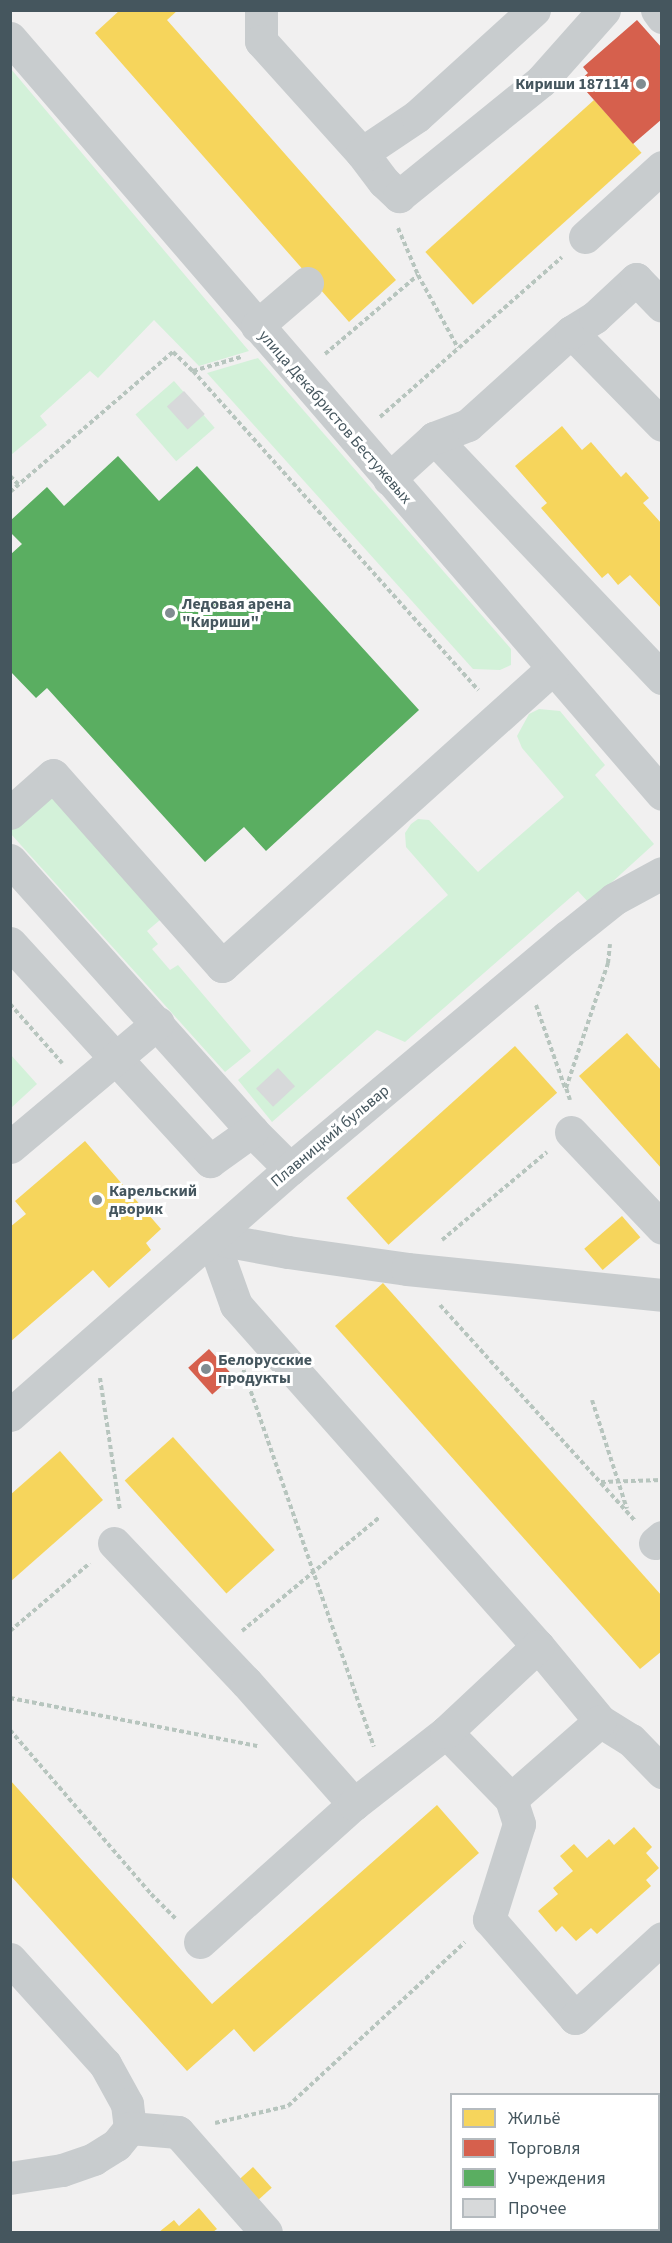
<!DOCTYPE html>
<html>
<head>
<meta charset="utf-8">
<style>
	body { margin:0 }
	#map { position:relative; width:672px; height:2243px; overflow:hidden; background:#f1f0f0; font-family:"Source Sans 3",sans-serif }
	div>[style] { position:absolute }
	[style*='--x'] { left:calc(var(--x)*1px); top:calc(var(--y)*1px); width:calc(var(--w)*1px); rotate:calc(var(--a)*1deg) }
	.green>* { inset:0; background:#d3f1d9; transform-origin:0 0 }
	.homes>* { inset:0; background:#f6d55c; transform-origin:0 0 }
	.shops>* { inset:0; background:#d6604d; transform-origin:0 0 }
	.public>* { inset:0; background:#5aae61 }
	.building>* { inset:0; background:#d7d9da; transform-origin:0 0 }
	.path>* { height:4px; margin-top:-2px; transform-origin:0; background:repeating-linear-gradient(90deg,#b7c5be 0 4.5px,transparent 0 7.5px) }
	.minor>* { height:33px; margin:-16.5px; padding:0 16.5px; transform-origin:16.5px; border-radius:16.5px; background:#c8ccce }
	.dots>* { width:16px; height:16px; translate:-50% -50%; box-sizing:border-box; border:3px solid #fff; border-radius:50% }
	span { translate:-50% -50%; white-space:nowrap; text-align:center; line-height:1.15; -webkit-text-stroke:6px #fff; paint-order:stroke }
	.poi-label { font-size:16px; color:#45565e; font-weight:700 }
	.right { translate:-100% -50%; text-align:right }
	.left { translate:0 -50%; text-align:left }
	.street-label { font-size:16px; color:#45565e }
	.frame { position:absolute; inset:0; border:12px solid #45565e; pointer-events:none }
	.legend { position:absolute; left:450px; top:2093px; width:210px; height:138px; box-sizing:border-box; background:#fff; border:2px solid #b5bbbf; margin:0; padding:8px 10px; list-style:none; font-size:18px; color:#45565e }
	.legend li { display:flex; align-items:center; gap:12px; height:30px }
	.legend b { width:30px; border:2px solid #b5bbbf }
</style>
</head>
<body>
<div id="map">
	<div class="green">
		<div style="clip-path:polygon(11px 69px,249px 351px,199px 366px,154px 320px,98px 378px,90px 371px,40px 416px,47px 425px,11px 455px)"></div>
		<div style="clip-path:polygon(258px 358px,511px 649px,511px 665px,500px 670px,473px 669px,207px 373px)"></div>
		<div style="left:174px;top:381px;width:62px;height:51px;rotate:49deg"></div>
		<div style="clip-path:polygon(539px 709px,560px 711px,605px 765px,595px 775px,654px 844px,589px 903px,578px 891px,405px 1042px,377px 1030px,272px 1122px,238px 1080px,448px 895px,406px 847px,405px 833px,411px 824px,418px 819px,429px 820px,478px 872px,564px 797px,522px 748px,517px 736px,529px 714px)"></div>
		<div style="clip-path:polygon(54px 796px,160px 920px,147px 931px,158px 944px,152px 949px,170px 970px,178px 965px,251px 1051px,225px 1072px,11px 834px,10px 823px)"></div>
		<div style="clip-path:polygon(11px 1055px,37px 1084px,11px 1108px)"></div>
	</div>
	<div class="homes">
		<div style="clip-path:polygon(120px 10px,178px 10px,167px 20px,396px 280px,349px 322px,95px 33px)"></div>
		<div style="left:594px;top:100px;width:71px;height:227px;rotate:48deg"></div>
		<div style="clip-path:polygon(562px 426px,582px 450px,591px 442px,621px 477px,626px 472px,649px 498px,643px 503px,662px 524px,662px 609px,630px 575px,618px 585px,608px 573px,602px 578px,541px 508px,547px 503px,515px 466px)"></div>
		<div style="clip-path:polygon(627px 1033px,662px 1071px,662px 1169px,579px 1076px)"></div>
		<div style="left:515px;top:1046px;width:63px;height:227px;rotate:48deg"></div>
		<div style="clip-path:polygon(85px 1141px,161px 1229px,146px 1243px,151px 1250px,109px 1288px,93px 1270px,10px 1342px,10px 1227px,26px 1214px,15px 1201px)"></div>
		<div style="left:622px;top:1216px;width:28px;height:50px;rotate:49deg"></div>
		<div style="clip-path:polygon(383px 1283px,662px 1596px,662px 1651px,640px 1669px,335px 1326px)"></div>
		<div style="left:173px;top:1437px;width:152px;height:65px;rotate:48deg"></div>
		<div style="clip-path:polygon(60px 1451px,103px 1500px,10px 1582px,10px 1495px)"></div>
		<div style="clip-path:polygon(10px 1780px,212px 2004px,437px 1805px,479px 1853px,254px 2052px,234px 2029px,187px 2071px,10px 1875px)"></div>
		<div style="clip-path:polygon(634px 1827px,652px 1847px,646px 1853px,659px 1868px,646px 1880px,651px 1886px,597px 1934px,591px 1928px,576px 1941px,562px 1926px,556px 1932px,538px 1911px,558px 1894px,553px 1888px,573px 1871px,560px 1856px,574px 1844px,587px 1858px,609px 1839px,614px 1845px)"></div>
		<div style="left:253px;top:2167px;width:28px;height:19px;rotate:48deg"></div>
		<div style="clip-path:polygon(199px 2208px,217px 2229px,213px 2232px,159px 2232px,174px 2220px,179px 2226px)"></div>
	</div>
	<div class="shops">
		<div style="clip-path:polygon(637px 20px,662px 48px,662px 119px,633px 144px,578px 82px,588px 73px,583px 67px)"></div>
		<div style="left:209px;top:1349px;width:36px;height:28px;rotate:48deg"></div>
	</div>
	<div class="public">
		<div style="clip-path:polygon(118px 456px,159px 501px,197px 466px,419px 710px,266px 851px,244px 827px,205px 862px,47px 688px,36px 698px,10px 671px,10px 555px,22px 544px,10px 532px,10px 521px,47px 487px,64px 506px)"></div>
	</div>
	<div class="building">
		<div style="left:184px;top:391px;width:31px;height:23px;rotate:48deg"></div>
		<div style="left:278px;top:1068px;width:25px;height:30px;rotate:47deg"></div>
	</div>
	<div class="path">
		<div style="--x:398;--y:228;--w:51;--a:66.9"></div>
		<div style="--x:418;--y:275;--w:83;--a:61.3"></div>
		<div style="--x:325;--y:354;--w:122;--a:-40.3"></div>
		<div style="--x:193;--y:371;--w:50;--a:-16.3"></div>
		<div style="--x:380;--y:417;--w:242;--a:-41.3"></div>
		<div style="--x:10;--y:476;--w:13;--a:45"></div>
		<div style="--x:10;--y:492;--w:215;--a:-40.7"></div>
		<div style="--x:173;--y:352;--w:28;--a:44"></div>
		<div style="--x:193;--y:371;--w:428;--a:48.2"></div>
		<div style="--x:10;--y:1004;--w:79;--a:48.6"></div>
		<div style="--x:536;--y:1005;--w:88;--a:70.7"></div>
		<div style="--x:570;--y:1100;--w:13;--a:-108"></div>
		<div style="--x:566;--y:1088;--w:132;--a:-71.4"></div>
		<div style="--x:608;--y:963;--w:19;--a:-84"></div>
		<div style="--x:442;--y:1240;--w:137;--a:-40"></div>
		<div style="--x:440;--y:1305;--w:290;--a:47.9"></div>
		<div style="--x:241;--y:1363;--w:406;--a:70.9"></div>
		<div style="--x:100;--y:1378;--w:134;--a:81.4"></div>
		<div style="--x:592;--y:1400;--w:114;--a:72.2"></div>
		<div style="--x:601;--y:1482;--w:61;--a:-1.9"></div>
		<div style="--x:10;--y:1631;--w:105;--a:-40.4"></div>
		<div style="--x:242;--y:1631;--w:179;--a:-39.6"></div>
		<div style="--x:10;--y:1698;--w:252;--a:11"></div>
		<div style="--x:10;--y:1730;--w:216;--a:49.3"></div>
		<div style="--x:151;--y:1894;--w:35;--a:45"></div>
		<div style="--x:215;--y:2123;--w:75;--a:-13.1"></div>
		<div style="--x:288;--y:2106;--w:241;--a:-42.8"></div>
	</div>
	<div class="minor">
		<div style="--x:261;--y:10;--w:31;--a:90"></div>
		<div style="--x:261;--y:41;--w:151;--a:48"></div>
		<div style="--x:362;--y:153;--w:36;--a:53"></div>
		<div style="--x:384;--y:182;--w:21;--a:43"></div>
		<div style="--x:399;--y:196;--w:183;--a:-39"></div>
		<div style="--x:541;--y:81;--w:95;--a:-48.4"></div>
		<div style="--x:657;--y:10;--w:9;--a:54"></div>
		<div style="--x:10;--y:38;--w:998;--a:49.22"></div>
		<div style="--x:362;--y:153;--w:66;--a:-33.9"></div>
		<div style="--x:417;--y:116;--w:158;--a:-42.2"></div>
		<div style="--x:585;--y:237;--w:104;--a:-42.3"></div>
		<div style="--x:257;--y:326;--w:66;--a:-40.7"></div>
		<div style="--x:571;--y:332;--w:130;--a:45.6"></div>
		<div style="--x:434;--y:438;--w:331;--a:46.5"></div>
		<div style="--x:389;--y:479;--w:61;--a:-42.3"></div>
		<div style="--x:434;--y:438;--w:36;--a:-21"></div>
		<div style="--x:468;--y:425;--w:139;--a:-42.1"></div>
		<div style="--x:571;--y:332;--w:28;--a:-32"></div>
		<div style="--x:595;--y:317;--w:56;--a:-42.8"></div>
		<div style="--x:636;--y:279;--w:37;--a:46"></div>
		<div style="--x:10;--y:813;--w:57;--a:-41.5"></div>
		<div style="--x:53;--y:775;--w:255;--a:48.5"></div>
		<div style="--x:222;--y:966;--w:444;--a:-42"></div>
		<div style="--x:10;--y:860;--w:363;--a:48.2"></div>
		<div style="--x:252;--y:1131;--w:54;--a:45"></div>
		<div style="--x:10;--y:943;--w:296;--a:47.5"></div>
		<div style="--x:210;--y:1161;--w:52;--a:-35.5"></div>
		<div style="--x:571;--y:1132;--w:132;--a:46.5"></div>
		<div style="--x:10;--y:1147;--w:193;--a:-40"></div>
		<div style="--x:212;--y:1238;--w:71;--a:70.3"></div>
		<div style="--x:236;--y:1305;--w:456;--a:48.5"></div>
		<div style="--x:538;--y:1646;--w:97;--a:50.4"></div>
		<div style="--x:600;--y:1721;--w:36;--a:32"></div>
		<div style="--x:631;--y:1740;--w:45;--a:45.9"></div>
		<div style="--x:212;--y:1238;--w:77;--a:10.4"></div>
		<div style="--x:288;--y:1252;--w:120;--a:8.1"></div>
		<div style="--x:407;--y:1269;--w:256;--a:5.8"></div>
		<div style="--x:10;--y:1415;--w:373;--a:-41.3"></div>
		<div style="--x:290;--y:1169;--w:363;--a:-40"></div>
		<div style="--x:568;--y:936;--w:59;--a:-38.8"></div>
		<div style="--x:614;--y:899;--w:55;--a:-28.4"></div>
		<div style="--x:114;--y:1543;--w:192;--a:46.5"></div>
		<div style="--x:246;--y:1682;--w:163;--a:48.5"></div>
		<div style="--x:655;--y:1543;--w:9;--a:-41"></div>
		<div style="--x:446;--y:1732;--w:93;--a:45.9"></div>
		<div style="--x:511;--y:1799;--w:26;--a:72"></div>
		<div style="--x:519;--y:1824;--w:100;--a:107.5"></div>
		<div style="--x:489;--y:1919;--w:131;--a:49"></div>
		<div style="--x:575;--y:2018;--w:118;--a:-42.6"></div>
		<div style="--x:511;--y:1799;--w:118;--a:-41.2"></div>
		<div style="--x:200;--y:1942;--w:207;--a:-41.9"></div>
		<div style="--x:354;--y:1804;--w:117;--a:-38"></div>
		<div style="--x:446;--y:1732;--w:126;--a:-43.1"></div>
		<div style="--x:10;--y:1959;--w:142;--a:47.9"></div>
		<div style="--x:105;--y:2064;--w:46;--a:61.2"></div>
		<div style="--x:127;--y:2104;--w:24;--a:83"></div>
		<div style="--x:130;--y:2128;--w:22;--a:129"></div>
		<div style="--x:116;--y:2145;--w:26;--a:148"></div>
		<div style="--x:94;--y:2159;--w:34;--a:161"></div>
		<div style="--x:62;--y:2170;--w:53;--a:171.3"></div>
		<div style="--x:130;--y:2128;--w:48;--a:4.8"></div>
		<div style="--x:178;--y:2132;--w:133;--a:48.7"></div>
	</div>
	<div class="dots">
		<div style="left:641px;top:84px;background:#818c91"></div>
		<div style="left:170px;top:613px;background:#818c91"></div>
		<div style="left:97px;top:1200px;background:#818c91"></div>
		<div style="left:206px;top:1369px;background:#818c91"></div>
	</div>
	<div class="poi-label">
		<span class="right" style="left:629px;top:84px">Кириши 187114</span>
		<span class="left" style="left:182px;top:613px">Ледовая арена<br>"Кириши"</span>
		<span class="left" style="left:109px;top:1200px">Карельский<br>дворик</span>
		<span class="left" style="left:218px;top:1369px">Белорусские<br>продукты</span>
	</div>
	<div class="street-label">
		<span style="left:335px;top:417px;rotate:49deg">улица Декабристов Бестужевых</span>
		<span style="left:330px;top:1136px;rotate:-40deg">Плавницкий бульвар</span>
	</div>
	<div class="frame"></div>
	<ul class="legend">
	<li><b style="height:16px;background:#f6d55c"></b>Жильё</li>
	<li><b style="height:16px;background:#d6604d"></b>Торговля</li>
	<li><b style="height:16px;background:#5aae61"></b>Учреждения</li>
	<li><b style="height:16px;background:#d7d9da"></b>Прочее</li>
	</ul>
</div>
</body>
</html>
